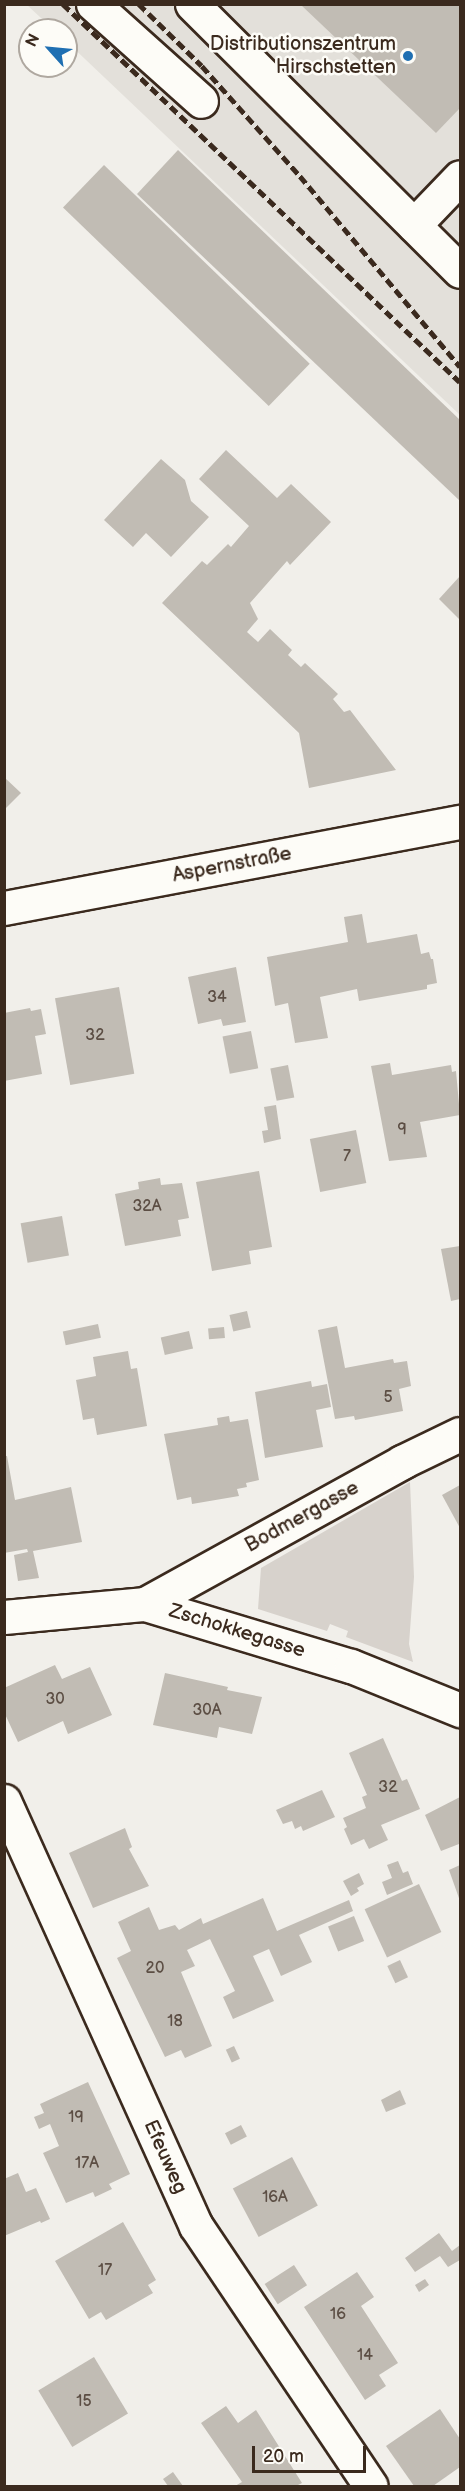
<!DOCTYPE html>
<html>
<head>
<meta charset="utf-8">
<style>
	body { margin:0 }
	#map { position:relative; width:465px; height:2491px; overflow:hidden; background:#f1efea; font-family:"Balsamiq Sans",sans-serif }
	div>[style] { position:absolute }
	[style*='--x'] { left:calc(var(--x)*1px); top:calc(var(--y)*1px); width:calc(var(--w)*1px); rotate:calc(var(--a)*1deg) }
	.built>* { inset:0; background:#e3e0da }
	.green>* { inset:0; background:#d7d2cc }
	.building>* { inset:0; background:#c1bcb4; transform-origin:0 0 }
	.roads { filter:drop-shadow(2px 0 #3b2a1e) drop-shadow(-2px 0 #3b2a1e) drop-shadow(0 2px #3b2a1e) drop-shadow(0 -2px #3b2a1e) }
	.minor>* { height:33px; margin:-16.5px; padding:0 16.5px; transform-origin:16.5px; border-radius:16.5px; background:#fdfcf7 }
	.major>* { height:33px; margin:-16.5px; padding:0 16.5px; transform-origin:16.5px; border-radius:16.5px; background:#fdfcf7 }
	.rail>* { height:4.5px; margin-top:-2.25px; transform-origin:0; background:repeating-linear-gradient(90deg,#3b2a1e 0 9px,transparent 0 13.5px) }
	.dots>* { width:16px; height:16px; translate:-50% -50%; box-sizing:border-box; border:3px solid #fdfcf7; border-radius:50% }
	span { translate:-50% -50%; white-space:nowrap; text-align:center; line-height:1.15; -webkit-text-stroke:5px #fdfcf7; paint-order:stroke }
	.number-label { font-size:16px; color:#5c4e44 }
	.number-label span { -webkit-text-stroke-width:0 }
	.poi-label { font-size:20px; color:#3b2a1e }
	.right { translate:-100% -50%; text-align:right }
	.street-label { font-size:20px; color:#3b2a1e }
	.frame { position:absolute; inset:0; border:6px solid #3b2a1e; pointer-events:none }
	.north { position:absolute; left:18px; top:18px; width:60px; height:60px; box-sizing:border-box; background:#fdfcf7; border:2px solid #afa8a0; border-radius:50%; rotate:297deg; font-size:16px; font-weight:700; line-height:24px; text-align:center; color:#3b2a1e }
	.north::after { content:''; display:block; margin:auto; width:21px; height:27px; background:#1f6fb2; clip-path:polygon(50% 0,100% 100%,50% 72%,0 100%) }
	.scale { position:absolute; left:252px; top:2446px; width:114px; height:27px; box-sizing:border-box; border:3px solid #3b2a1e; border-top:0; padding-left:8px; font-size:18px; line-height:21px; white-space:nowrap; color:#3b2a1e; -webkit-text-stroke:4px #fdfcf7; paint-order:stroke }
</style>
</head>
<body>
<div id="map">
	<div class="built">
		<div style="clip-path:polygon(27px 5px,460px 5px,460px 415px,66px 41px,66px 30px,54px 30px)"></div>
	</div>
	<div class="green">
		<div style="clip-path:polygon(410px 1482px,414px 1577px,409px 1644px,413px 1662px,346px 1637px,348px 1631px,330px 1624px,327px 1631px,258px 1609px,261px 1568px)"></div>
	</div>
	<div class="building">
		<div style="clip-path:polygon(301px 5px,460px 5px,460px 108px,436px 133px)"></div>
		<div style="clip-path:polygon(178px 150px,460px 420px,460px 501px,137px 194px)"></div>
		<div style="left:104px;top:165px;width:286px;height:59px;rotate:44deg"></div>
		<div style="clip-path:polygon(226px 450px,277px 498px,291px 484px,331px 522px,290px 565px,287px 561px,250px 603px,258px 619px,247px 632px,258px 642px,270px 629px,292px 650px,288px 655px,301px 667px,305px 663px,338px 694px,333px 699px,344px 712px,350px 710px,396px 770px,309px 788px,299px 733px,162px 603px,202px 561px,207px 565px,228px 544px,231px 547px,249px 526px,199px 479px)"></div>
		<div style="clip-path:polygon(161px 459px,185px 480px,191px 501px,209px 517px,171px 557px,146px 533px,133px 547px,104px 520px)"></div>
		<div style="clip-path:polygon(460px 576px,460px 620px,439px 599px)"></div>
		<div style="clip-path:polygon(4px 777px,21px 793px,4px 810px)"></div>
		<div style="clip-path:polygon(362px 914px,367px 943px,417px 934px,421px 954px,429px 952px,431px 959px,433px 959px,437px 983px,427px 985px,427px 989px,359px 1001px,357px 989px,320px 997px,328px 1038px,295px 1043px,288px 1003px,275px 1006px,267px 957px,348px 942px,344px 917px)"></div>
		<div style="clip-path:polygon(236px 967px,246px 1022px,223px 1026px,221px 1019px,198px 1024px,188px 977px)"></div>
		<div style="left:119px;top:987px;width:88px;height:65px;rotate:80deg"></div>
		<div style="clip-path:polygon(30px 1008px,31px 1011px,41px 1009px,46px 1034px,35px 1036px,42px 1074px,4px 1081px,4px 1013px)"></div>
		<div style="left:251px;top:1031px;width:38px;height:29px;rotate:79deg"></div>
		<div style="clip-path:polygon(390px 1063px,392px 1075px,451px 1065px,452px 1072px,456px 1071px,460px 1115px,420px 1122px,427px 1157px,389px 1161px,371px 1066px)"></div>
		<div style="left:288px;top:1065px;width:33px;height:18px;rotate:79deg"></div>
		<div style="clip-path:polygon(276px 1105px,281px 1139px,264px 1143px,262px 1131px,268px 1130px,264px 1107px)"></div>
		<div style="left:356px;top:1130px;width:54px;height:47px;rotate:79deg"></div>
		<div style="clip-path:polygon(259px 1171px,272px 1247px,249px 1251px,251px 1264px,212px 1271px,196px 1182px)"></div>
		<div style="clip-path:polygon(160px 1178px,161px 1185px,182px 1183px,189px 1218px,178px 1220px,181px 1236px,125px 1246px,115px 1194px,139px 1189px,138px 1182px)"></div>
		<div style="left:62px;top:1216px;width:40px;height:42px;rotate:80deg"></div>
		<div style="clip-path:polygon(460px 1246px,460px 1299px,451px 1301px,441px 1249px)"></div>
		<div style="left:247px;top:1311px;width:17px;height:18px;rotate:77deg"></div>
		<div style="left:98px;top:1324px;width:14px;height:36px;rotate:78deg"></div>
		<div style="clip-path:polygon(337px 1326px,345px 1368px,393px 1359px,394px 1363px,407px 1361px,411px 1386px,399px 1389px,403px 1411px,355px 1420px,354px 1416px,335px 1419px,318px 1330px)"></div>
		<div style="left:224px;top:1327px;width:11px;height:16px;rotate:85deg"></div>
		<div style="left:189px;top:1331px;width:18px;height:29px;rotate:77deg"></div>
		<div style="clip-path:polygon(128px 1351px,131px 1369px,137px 1368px,147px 1426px,97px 1435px,94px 1418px,83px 1420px,76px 1380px,96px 1376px,93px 1357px)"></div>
		<div style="clip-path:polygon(311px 1381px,312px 1387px,327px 1384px,331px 1407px,316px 1410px,323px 1447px,265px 1458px,255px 1392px)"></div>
		<div style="clip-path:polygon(229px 1416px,230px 1422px,248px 1419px,259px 1480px,246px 1483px,247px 1487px,237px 1489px,239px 1496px,192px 1504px,191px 1497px,177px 1500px,164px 1434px,218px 1425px,217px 1418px)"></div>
		<div style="clip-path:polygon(4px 1456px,7px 1456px,15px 1500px,71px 1487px,82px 1542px,33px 1551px,39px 1578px,18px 1581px,14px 1555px,28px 1552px,27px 1549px,4px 1553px)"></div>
		<div style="clip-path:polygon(460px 1485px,460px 1528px,442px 1495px)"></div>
		<div style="clip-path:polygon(55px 1665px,62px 1679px,90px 1667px,112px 1715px,68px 1734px,63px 1721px,18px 1742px,4px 1712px,4px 1688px)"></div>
		<div style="clip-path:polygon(165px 1673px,228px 1687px,227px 1690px,262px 1697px,252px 1734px,219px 1727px,217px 1738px,153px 1725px)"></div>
		<div style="clip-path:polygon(383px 1738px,402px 1781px,407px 1779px,420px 1809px,381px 1825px,388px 1840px,369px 1849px,364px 1839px,351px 1845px,344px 1829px,347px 1827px,343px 1818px,366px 1808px,362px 1797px,367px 1795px,349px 1753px)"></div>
		<div style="clip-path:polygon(322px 1790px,335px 1817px,303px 1831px,301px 1826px,295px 1829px,292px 1821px,283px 1824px,276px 1810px)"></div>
		<div style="clip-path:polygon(460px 1797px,460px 1848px,459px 1844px,441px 1851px,425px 1815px)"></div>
		<div style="clip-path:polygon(125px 1828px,132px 1847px,129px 1849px,149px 1886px,93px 1908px,69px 1853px)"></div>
		<div style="clip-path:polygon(398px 1861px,403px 1873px,408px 1871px,413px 1884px,387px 1895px,382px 1882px,392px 1878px,387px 1865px)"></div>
		<div style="clip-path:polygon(460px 1865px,460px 1901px,449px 1870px)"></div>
		<div style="clip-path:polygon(359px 1873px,364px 1884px,357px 1888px,359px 1891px,351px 1896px,343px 1881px)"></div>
		<div style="left:419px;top:1884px;width:53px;height:60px;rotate:65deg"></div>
		<div style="clip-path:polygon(263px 1898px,277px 1931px,349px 1900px,353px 1911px,299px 1935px,312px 1962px,281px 1976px,269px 1949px,253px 1956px,274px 2001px,233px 2019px,223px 1997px,235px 1991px,210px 1939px,187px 1950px,195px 1966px,181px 1972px,212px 2046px,185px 2058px,181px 2050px,165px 2057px,117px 1958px,131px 1951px,118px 1922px,149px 1907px,159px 1930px,175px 1925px,179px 1930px,201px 1918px,203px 1924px)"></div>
		<div style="left:354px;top:1916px;width:27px;height:28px;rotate:68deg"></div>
		<div style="left:400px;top:1960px;width:19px;height:14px;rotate:65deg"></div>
		<div style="left:234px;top:2046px;width:14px;height:9px;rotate:65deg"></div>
		<div style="clip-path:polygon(88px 2082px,130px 2174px,109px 2184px,112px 2189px,95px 2197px,93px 2192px,66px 2203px,43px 2153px,59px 2146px,50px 2124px,39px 2129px,34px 2117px,44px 2113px,40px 2104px)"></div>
		<div style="clip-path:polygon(400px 2090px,406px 2104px,386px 2112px,381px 2100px)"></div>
		<div style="left:241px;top:2125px;width:13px;height:18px;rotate:63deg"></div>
		<div style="left:292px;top:2157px;width:55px;height:67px;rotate:62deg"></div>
		<div style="clip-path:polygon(18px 2173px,26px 2192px,36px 2188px,50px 2219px,41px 2223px,40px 2221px,4px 2236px,4px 2179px)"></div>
		<div style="clip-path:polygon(123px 2222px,156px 2280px,148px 2285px,153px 2293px,106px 2320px,101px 2312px,89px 2319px,55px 2261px)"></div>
		<div style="clip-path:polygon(439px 2233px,452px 2251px,460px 2245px,460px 2260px,448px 2267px,440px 2256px,415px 2272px,405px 2258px)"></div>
		<div style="left:294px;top:2265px;width:24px;height:35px;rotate:57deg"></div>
		<div style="clip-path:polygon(357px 2272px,374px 2297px,361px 2306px,398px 2363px,379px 2375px,386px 2386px,365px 2400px,304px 2307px)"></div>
		<div style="clip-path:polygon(425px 2279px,429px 2285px,419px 2292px,415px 2285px)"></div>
		<div style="left:94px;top:2357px;width:66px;height:65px;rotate:59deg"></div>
		<div style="clip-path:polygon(226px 2406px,238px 2423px,256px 2410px,302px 2483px,296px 2486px,235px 2486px,242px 2482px,201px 2423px)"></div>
		<div style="clip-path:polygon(440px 2409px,460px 2439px,460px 2467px,433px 2486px,414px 2486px,386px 2446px)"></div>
		<div style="clip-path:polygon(173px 2472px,183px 2486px,168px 2486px,163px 2479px)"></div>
	</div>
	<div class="roads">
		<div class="minor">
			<div style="--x:93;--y:4;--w:145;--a:41.9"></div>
			<div style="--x:192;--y:4;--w:378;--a:44.9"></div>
			<div style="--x:414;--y:225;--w:66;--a:-46.2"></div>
			<div style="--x:145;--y:1604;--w:294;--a:-28.9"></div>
			<div style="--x:402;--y:1462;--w:64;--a:-25.8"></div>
			<div style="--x:4;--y:1617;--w:142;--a:-5.3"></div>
			<div style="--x:145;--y:1604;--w:215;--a:16.8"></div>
			<div style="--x:351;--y:1666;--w:118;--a:22"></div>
			<div style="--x:4;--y:1801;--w:466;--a:65.7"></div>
			<div style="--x:196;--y:2226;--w:313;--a:56.1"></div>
		</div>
		<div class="major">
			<div style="--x:4;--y:908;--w:464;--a:-10.7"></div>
		</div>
	</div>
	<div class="rail">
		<div style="--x:63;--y:4;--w:548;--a:43.6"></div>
		<div style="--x:139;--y:4;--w:88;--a:44.5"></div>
		<div style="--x:202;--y:66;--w:147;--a:48.3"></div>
		<div style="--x:300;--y:176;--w:249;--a:50"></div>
	</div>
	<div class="dots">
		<div style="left:408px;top:56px;background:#1f6fb2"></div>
	</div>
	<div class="number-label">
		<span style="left:217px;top:998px">34</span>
		<span style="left:95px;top:1036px">32</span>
		<span style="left:402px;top:1130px">9</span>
		<span style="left:347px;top:1157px">7</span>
		<span style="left:147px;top:1207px">32A</span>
		<span style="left:388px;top:1398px">5</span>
		<span style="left:55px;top:1700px">30</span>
		<span style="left:207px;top:1711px">30A</span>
		<span style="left:388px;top:1788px">32</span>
		<span style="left:155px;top:1969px">20</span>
		<span style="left:175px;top:2022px">18</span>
		<span style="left:76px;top:2118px">19</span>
		<span style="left:87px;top:2164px">17A</span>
		<span style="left:275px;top:2198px">16A</span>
		<span style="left:105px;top:2271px">17</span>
		<span style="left:338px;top:2315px">16</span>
		<span style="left:365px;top:2356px">14</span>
		<span style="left:84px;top:2402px">15</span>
	</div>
	<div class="poi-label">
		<span class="right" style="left:396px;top:56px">Distributionszentrum<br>Hirschstetten</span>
	</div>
	<div class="street-label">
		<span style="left:232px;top:865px;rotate:-11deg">Aspernstraße</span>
		<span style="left:302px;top:1517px;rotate:-29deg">Bodmergasse</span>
		<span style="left:237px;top:1631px;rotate:17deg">Zschokkegasse</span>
		<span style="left:165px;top:2157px;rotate:66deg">Efeuweg</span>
	</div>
	<div class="frame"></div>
	<div class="north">N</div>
	<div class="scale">20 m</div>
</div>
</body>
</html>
